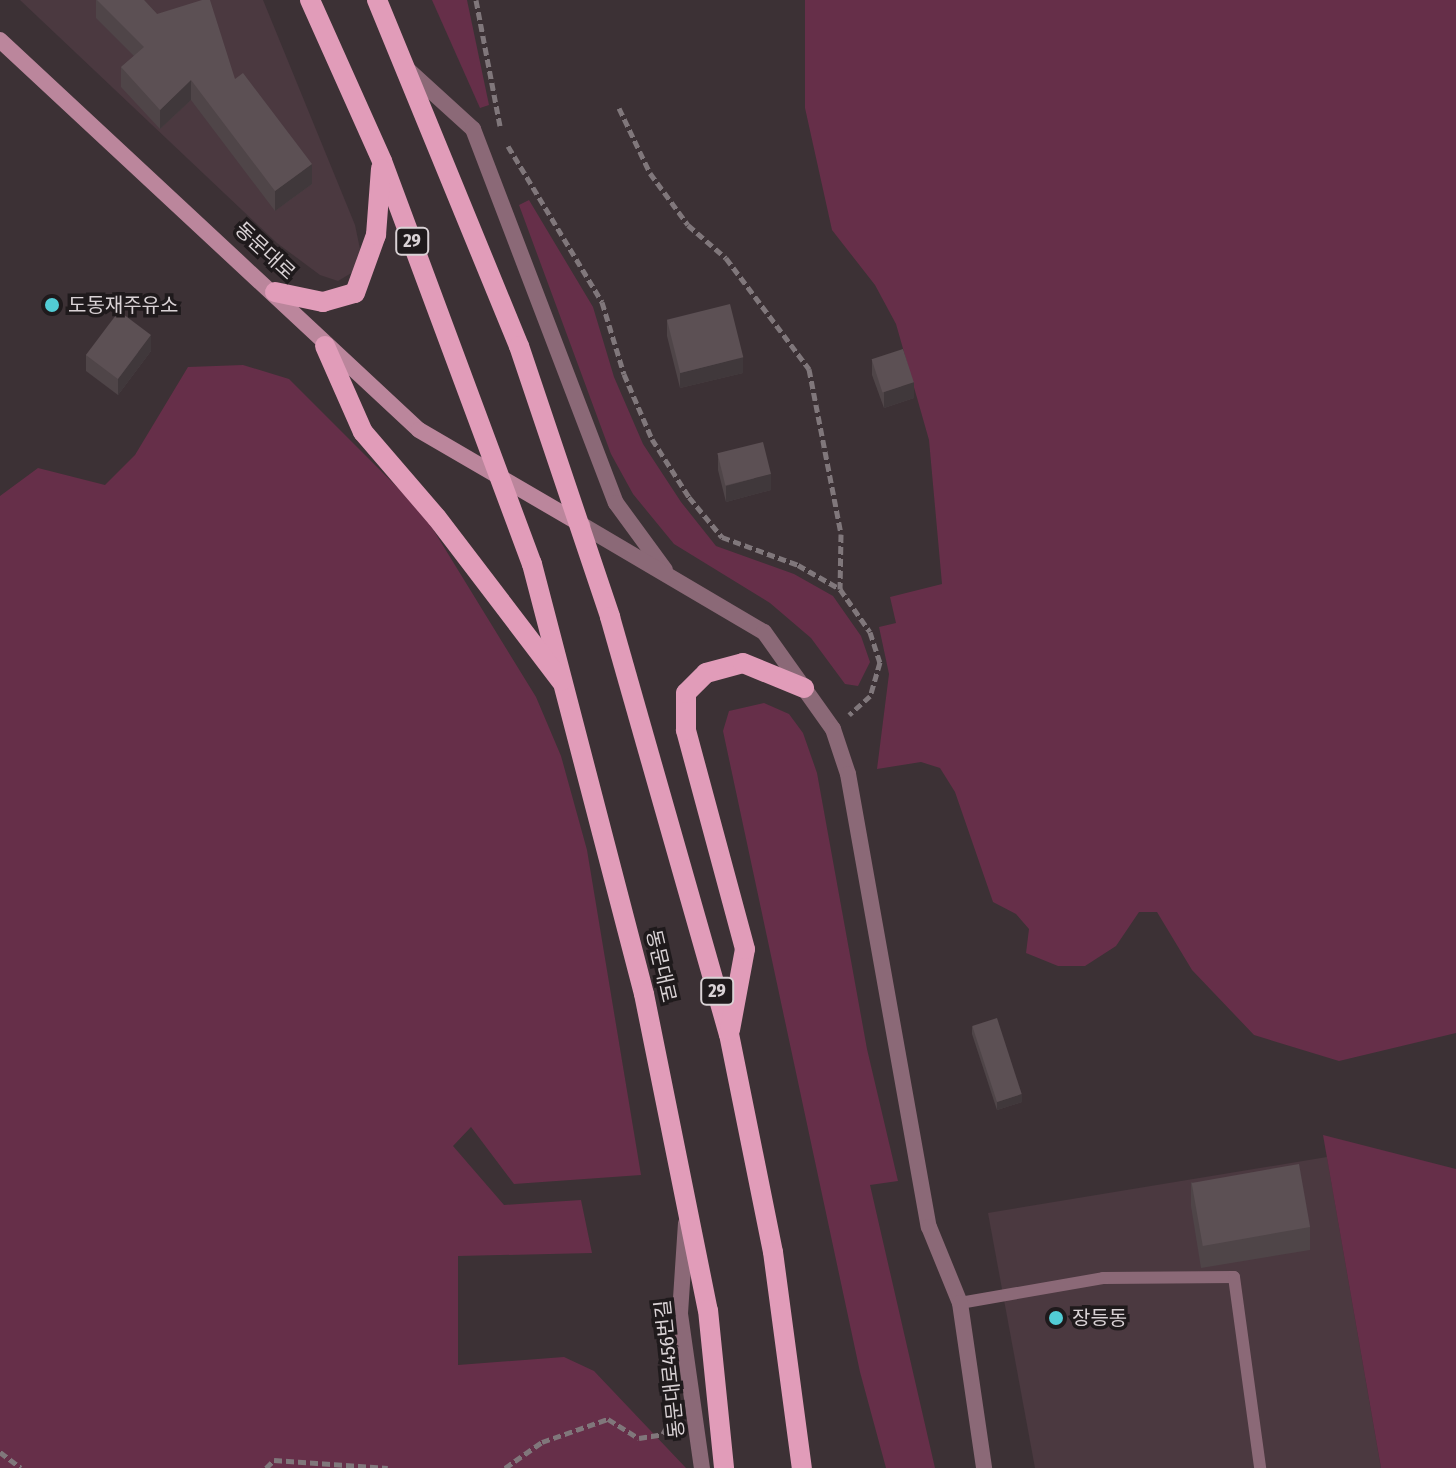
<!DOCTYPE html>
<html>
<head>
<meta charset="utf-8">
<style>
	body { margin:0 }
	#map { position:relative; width:1456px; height:1468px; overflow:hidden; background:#3c3135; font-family:"Fira Sans Condensed","Noto Sans KR",sans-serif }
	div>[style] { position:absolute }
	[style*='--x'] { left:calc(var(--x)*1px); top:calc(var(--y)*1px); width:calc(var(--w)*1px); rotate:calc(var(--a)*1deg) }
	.built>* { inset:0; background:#4b3940 }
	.green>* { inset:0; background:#662f49 }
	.path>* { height:5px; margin-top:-2.5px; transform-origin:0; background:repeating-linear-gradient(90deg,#80777b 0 8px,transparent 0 12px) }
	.service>* { height:12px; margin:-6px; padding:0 6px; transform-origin:6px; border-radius:6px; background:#8b6977 }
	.minor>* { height:16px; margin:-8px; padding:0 8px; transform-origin:8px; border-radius:8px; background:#8b6977 }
	.tertiary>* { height:16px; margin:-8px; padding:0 8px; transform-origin:8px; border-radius:8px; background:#8b6977 }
	.secondary>* { height:16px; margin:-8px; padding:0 8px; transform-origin:8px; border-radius:8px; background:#bb869c }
	.primary>* { height:20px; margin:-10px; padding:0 10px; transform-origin:10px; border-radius:10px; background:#e19cb9 }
	.wall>* { inset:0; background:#4f4548 }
	.shaded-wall>* { inset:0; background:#40383b }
	.building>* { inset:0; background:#5c5054; transform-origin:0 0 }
	.dots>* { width:22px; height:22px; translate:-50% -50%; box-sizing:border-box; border:4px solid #1f1a1c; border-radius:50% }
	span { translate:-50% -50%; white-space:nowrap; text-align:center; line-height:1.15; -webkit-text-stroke:7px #1f1a1c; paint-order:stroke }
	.shield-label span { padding:2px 6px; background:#1f1a1c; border:2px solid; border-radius:6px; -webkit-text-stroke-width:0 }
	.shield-label { font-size:18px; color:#d9d2d5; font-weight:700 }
	.street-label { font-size:20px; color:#d9d2d5 }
	.poi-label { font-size:20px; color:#d9d2d5 }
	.left { translate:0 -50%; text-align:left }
</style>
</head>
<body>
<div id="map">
	<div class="built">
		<div style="clip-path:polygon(20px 0,263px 0,355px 225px,360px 249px,353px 272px,338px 281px,320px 275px,277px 243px)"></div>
		<div style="clip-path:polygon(1327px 1157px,1381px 1468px,1035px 1468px,988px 1213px)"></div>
	</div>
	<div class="green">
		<div style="clip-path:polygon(432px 0,467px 0,489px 105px,480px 108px)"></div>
		<div style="clip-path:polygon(805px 0,1456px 0,1456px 1033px,1339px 1061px,1254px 1035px,1192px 970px,1157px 912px,1139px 912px,1116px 946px,1085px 966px,1058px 966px,1026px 953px,1029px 929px,1016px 914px,993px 902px,955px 792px,940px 768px,921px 762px,877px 769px,889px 674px,879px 627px,896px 623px,890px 597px,942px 584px,929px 440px,896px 324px,875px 285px,832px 230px,805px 108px)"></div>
		<div style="clip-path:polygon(529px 200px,593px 307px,614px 377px,643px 444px,681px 502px,716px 546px,794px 574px,833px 596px,861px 636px,870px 662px,858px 686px,845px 684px,811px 638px,770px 603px,674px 544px,633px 494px,611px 454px,519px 205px)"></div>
		<div style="clip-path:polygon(243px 365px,289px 379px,423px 513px,536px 697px,561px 756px,587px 850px,641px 1175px,514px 1184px,471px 1127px,453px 1146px,504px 1205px,581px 1200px,592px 1253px,458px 1256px,458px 1365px,564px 1357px,594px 1371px,686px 1468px,0 1468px,0 496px,38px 468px,105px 485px,135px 455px,188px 367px)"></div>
		<div style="clip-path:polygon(764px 703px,789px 714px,803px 733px,817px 773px,867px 1049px,898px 1181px,870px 1185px,935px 1468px,886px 1468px,860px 1372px,723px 731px,729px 711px)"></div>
		<div style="clip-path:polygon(1323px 1135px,1456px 1169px,1456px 1468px,1381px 1468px)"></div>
	</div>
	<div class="path">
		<div style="--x:476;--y:0;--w:128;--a:79.2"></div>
		<div style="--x:619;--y:108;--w:72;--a:64.5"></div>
		<div style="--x:650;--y:173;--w:64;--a:53.8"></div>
		<div style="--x:688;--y:225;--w:50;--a:41"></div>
		<div style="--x:726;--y:258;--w:139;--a:53.2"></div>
		<div style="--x:809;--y:369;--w:168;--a:79"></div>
		<div style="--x:841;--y:534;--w:55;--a:91"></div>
		<div style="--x:508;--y:146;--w:182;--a:58.9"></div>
		<div style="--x:602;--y:302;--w:75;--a:73"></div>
		<div style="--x:624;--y:374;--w:71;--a:66.7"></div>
		<div style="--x:652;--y:439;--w:69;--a:57.5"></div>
		<div style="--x:689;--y:497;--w:52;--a:50.5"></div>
		<div style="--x:722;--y:537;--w:81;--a:20.2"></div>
		<div style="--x:798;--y:565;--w:48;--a:29.7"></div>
		<div style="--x:840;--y:589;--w:52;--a:55.1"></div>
		<div style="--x:870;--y:632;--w:32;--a:72"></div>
		<div style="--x:880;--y:662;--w:35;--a:106"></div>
		<div style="--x:870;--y:696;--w:28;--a:138"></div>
		<div style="--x:0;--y:1452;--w:26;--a:37"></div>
		<div style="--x:266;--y:1468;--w:11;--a:-45"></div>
		<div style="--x:274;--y:1460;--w:114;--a:4"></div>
		<div style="--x:505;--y:1468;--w:45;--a:-35.1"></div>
		<div style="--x:542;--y:1442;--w:70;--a:-19.2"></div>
		<div style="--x:608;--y:1419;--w:36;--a:32"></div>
		<div style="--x:639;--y:1438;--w:24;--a:-9"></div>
		<div style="--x:663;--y:1434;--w:15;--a:-62"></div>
	</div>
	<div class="service">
		<div style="--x:960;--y:1303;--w:145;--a:-9.9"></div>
		<div style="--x:1103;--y:1278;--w:131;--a:-0.4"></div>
		<div style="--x:1234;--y:1277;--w:193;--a:82.2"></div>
	</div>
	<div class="minor">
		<div style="--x:686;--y:1223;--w:91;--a:93.8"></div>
		<div style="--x:680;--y:1314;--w:156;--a:81.9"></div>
	</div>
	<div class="tertiary">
		<div style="--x:407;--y:69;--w:89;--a:42.3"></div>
		<div style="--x:473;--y:129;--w:400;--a:69.1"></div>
		<div style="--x:616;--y:503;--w:83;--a:53.8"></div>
		<div style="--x:582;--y:525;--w:211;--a:30.5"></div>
		<div style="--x:764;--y:632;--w:119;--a:54.6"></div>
		<div style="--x:833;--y:729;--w:47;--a:71.6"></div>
		<div style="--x:848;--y:774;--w:460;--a:79.9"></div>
		<div style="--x:929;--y:1227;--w:82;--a:67.8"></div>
		<div style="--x:960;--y:1303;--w:167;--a:81.7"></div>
	</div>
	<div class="secondary">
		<div style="--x:0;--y:40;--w:572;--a:42.95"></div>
		<div style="--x:419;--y:430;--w:189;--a:30.2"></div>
	</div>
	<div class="primary">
		<div style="--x:310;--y:0;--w:176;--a:65.9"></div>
		<div style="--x:382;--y:161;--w:430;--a:69.6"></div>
		<div style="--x:532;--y:564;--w:444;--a:75.4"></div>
		<div style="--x:644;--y:994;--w:322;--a:78.6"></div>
		<div style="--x:708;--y:1310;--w:159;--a:84.2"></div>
		<div style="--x:377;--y:0;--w:374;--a:67.7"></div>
		<div style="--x:519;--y:346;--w:286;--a:71.4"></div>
		<div style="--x:610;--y:617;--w:434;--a:74.1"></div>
		<div style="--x:729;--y:1034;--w:222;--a:78.6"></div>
		<div style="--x:773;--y:1252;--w:218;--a:82.4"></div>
		<div style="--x:275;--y:292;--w:49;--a:11.8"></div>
		<div style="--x:323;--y:302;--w:33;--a:-16"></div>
		<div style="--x:355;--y:293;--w:62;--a:-70.1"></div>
		<div style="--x:376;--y:235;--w:66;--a:-85.7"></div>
		<div style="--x:325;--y:346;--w:94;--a:66.2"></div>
		<div style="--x:363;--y:432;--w:113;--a:49.3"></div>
		<div style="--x:437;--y:518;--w:205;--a:52.7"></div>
		<div style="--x:730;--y:1030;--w:82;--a:-79.5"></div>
		<div style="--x:745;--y:949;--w:227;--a:-105.1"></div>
		<div style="--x:686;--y:730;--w:37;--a:-90"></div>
		<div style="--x:686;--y:693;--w:28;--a:-45"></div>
		<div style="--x:706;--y:673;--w:38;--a:-15"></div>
		<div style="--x:743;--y:663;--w:66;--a:22.3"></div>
	</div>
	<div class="wall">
		<div style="clip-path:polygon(96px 0,144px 0,157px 14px,235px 79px,312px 184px,275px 211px,191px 100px,160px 129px,121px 87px,121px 67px,134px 56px,96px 18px)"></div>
		<div style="clip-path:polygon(667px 320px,743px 373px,680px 388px,667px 336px)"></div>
		<div style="clip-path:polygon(151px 351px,118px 395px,86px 371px,86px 355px)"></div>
		<div style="clip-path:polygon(872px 359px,914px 398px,884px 408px,872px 375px)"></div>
		<div style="clip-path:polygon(718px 454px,771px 490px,726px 502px,718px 470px)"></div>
		<div style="clip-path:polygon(972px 1026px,1022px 1102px,997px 1110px,972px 1034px)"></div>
		<div style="clip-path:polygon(1191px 1182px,1310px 1227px,1310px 1250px,1201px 1268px,1191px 1206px)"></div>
	</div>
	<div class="shaded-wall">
		<div style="clip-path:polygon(191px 80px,191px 100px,160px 129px,160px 110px)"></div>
		<div style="clip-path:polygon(312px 164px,312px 184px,275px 211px,275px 191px)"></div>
		<div style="clip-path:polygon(151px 335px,151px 351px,118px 395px,118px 379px)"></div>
		<div style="clip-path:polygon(743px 357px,743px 373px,680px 388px,680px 373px)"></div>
		<div style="clip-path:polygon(914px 382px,914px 398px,884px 408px,884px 392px)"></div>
		<div style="clip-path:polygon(771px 474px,771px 490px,726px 502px,726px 486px)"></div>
		<div style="clip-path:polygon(1022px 1094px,1022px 1102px,997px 1110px,997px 1102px)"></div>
	</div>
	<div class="building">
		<div style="clip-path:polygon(97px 0,144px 0,157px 14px,202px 0,210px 0,235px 79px,243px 73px,312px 164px,275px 191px,191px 80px,160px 110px,121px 67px,144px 47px)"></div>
		<div style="left:730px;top:304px;width:55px;height:65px;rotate:76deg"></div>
		<div style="left:119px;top:311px;width:40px;height:55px;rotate:37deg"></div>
		<div style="left:903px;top:349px;width:35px;height:33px;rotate:72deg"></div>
		<div style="left:763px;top:442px;width:33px;height:47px;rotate:76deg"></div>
		<div style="left:997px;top:1018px;width:80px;height:26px;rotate:72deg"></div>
		<div style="left:1299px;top:1164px;width:64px;height:109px;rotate:80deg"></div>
	</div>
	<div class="dots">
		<div style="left:52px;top:305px;background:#52ccd5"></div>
		<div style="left:1056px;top:1318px;background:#52ccd5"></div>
	</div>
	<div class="shield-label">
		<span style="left:412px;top:241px">29</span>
		<span style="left:717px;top:991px">29</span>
	</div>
	<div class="street-label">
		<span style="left:265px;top:251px;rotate:43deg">동문대로</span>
		<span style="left:661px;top:966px;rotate:77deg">동문대로</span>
		<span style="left:670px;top:1369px;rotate:-96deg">동문대로456번길</span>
	</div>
	<div class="poi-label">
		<span class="left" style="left:68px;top:305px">도동재주유소</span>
		<span class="left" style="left:1072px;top:1318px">장등동</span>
	</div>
</div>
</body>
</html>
